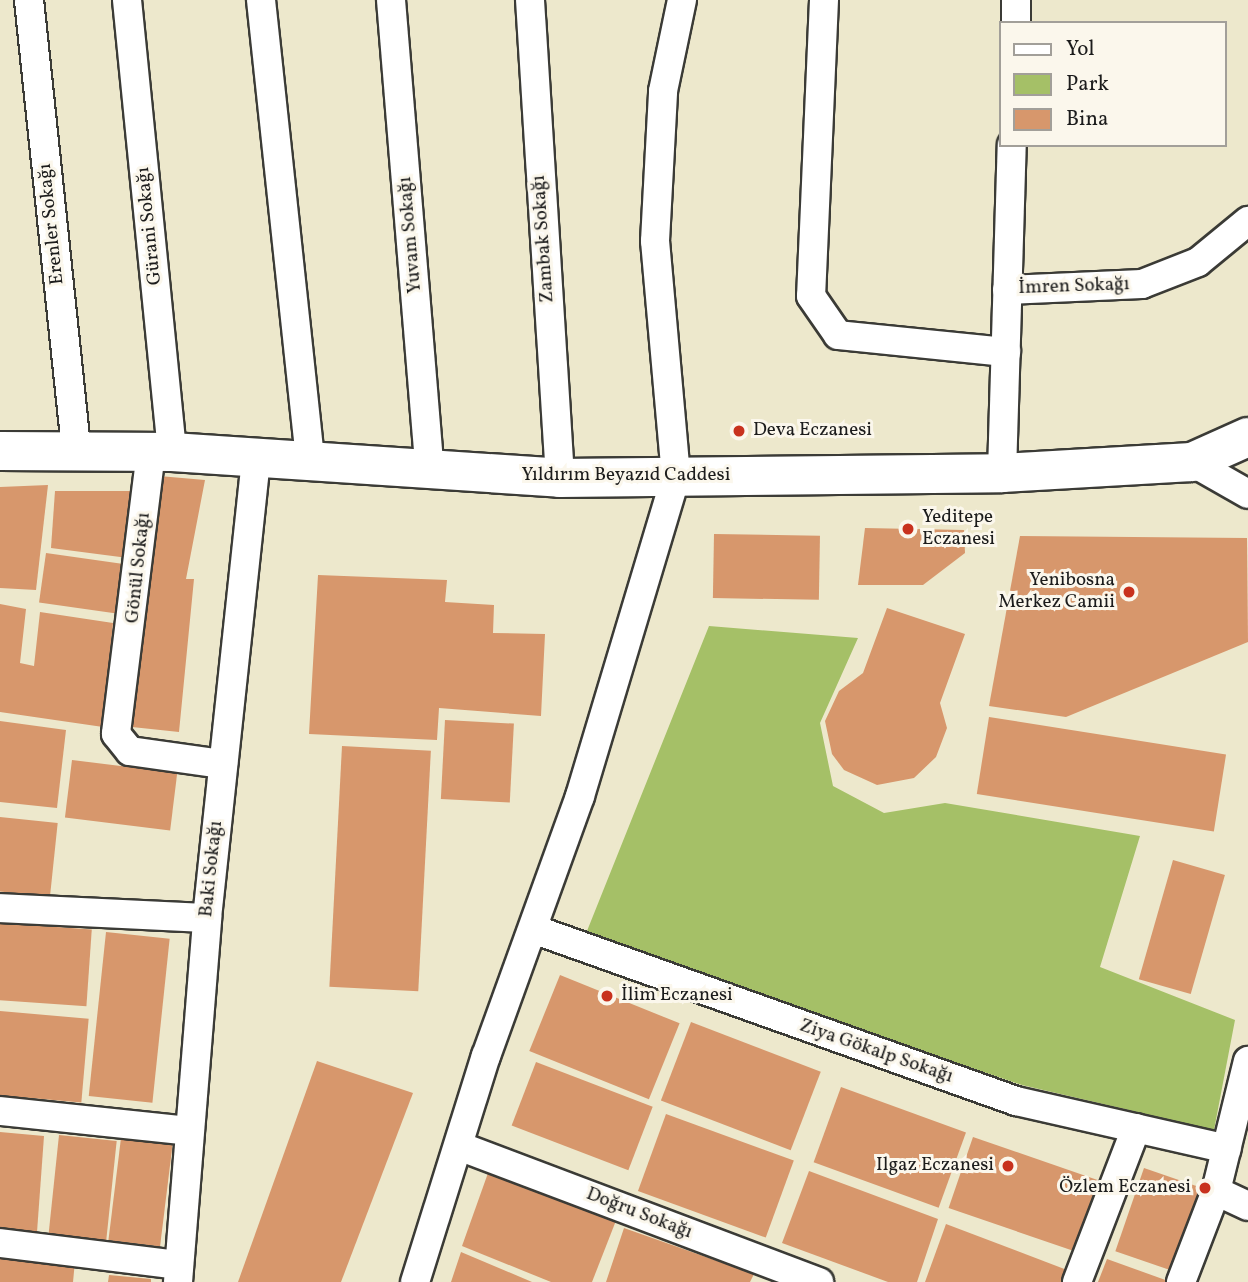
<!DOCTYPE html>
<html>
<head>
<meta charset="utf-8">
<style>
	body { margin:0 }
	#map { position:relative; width:1248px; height:1282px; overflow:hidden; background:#ede8cc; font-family:Vollkorn,serif }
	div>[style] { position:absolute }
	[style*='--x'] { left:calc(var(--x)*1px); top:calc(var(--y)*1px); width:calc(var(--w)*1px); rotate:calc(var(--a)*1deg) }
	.green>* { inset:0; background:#a5c067 }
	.building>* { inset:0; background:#d7976c; transform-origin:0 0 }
	.roads { filter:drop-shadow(2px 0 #3b3b36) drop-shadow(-2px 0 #3b3b36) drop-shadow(0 2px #3b3b36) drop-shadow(0 -2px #3b3b36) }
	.minor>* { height:28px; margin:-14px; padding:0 14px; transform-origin:14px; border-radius:14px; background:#fff }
	.secondary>* { height:38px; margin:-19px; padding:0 19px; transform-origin:19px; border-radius:19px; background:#fff }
	.dots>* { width:19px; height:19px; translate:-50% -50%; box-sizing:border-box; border:4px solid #fbf7ec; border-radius:50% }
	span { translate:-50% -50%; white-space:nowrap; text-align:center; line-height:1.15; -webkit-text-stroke:6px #fbf7ec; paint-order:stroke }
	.street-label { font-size:19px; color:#1c1c1c }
	.poi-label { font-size:19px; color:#1c1c1c }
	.left { translate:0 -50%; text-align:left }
	.right { translate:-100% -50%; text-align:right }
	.legend { position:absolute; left:999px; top:21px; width:228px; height:126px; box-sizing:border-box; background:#fbf7ec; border:2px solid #a29f99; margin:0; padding:9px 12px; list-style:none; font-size:21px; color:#1c1c1c }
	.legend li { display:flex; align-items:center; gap:14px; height:35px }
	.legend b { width:35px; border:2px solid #a29f99 }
</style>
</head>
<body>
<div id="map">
	<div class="green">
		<div style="clip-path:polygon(709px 626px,858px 638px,820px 723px,833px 786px,884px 813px,945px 803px,1140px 836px,1100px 967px,1235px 1020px,1214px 1130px,1022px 1085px,585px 936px)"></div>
	</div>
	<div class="building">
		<div style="clip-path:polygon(159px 476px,205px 480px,186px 579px,194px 579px,179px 732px,132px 727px)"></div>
		<div style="clip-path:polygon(48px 485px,36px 590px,0 588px,0 487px)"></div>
		<div style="clip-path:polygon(55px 491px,136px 491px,128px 558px,51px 548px)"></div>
		<div style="clip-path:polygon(865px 528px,964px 530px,965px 553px,923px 585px,858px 585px)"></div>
		<div style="left:714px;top:534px;width:106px;height:64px;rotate:1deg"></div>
		<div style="clip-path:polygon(1020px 536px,1247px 538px,1248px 642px,1066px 717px,989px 706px)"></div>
		<div style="left:46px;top:553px;width:80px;height:50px;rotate:8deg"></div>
		<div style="clip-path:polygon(318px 575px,447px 580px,445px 602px,494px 605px,493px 633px,545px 634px,541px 716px,439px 708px,437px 740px,309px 734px)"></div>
		<div style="clip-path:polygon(0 604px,26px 609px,20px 663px,34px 666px,40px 612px,113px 623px,103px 727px,0 712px)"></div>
		<div style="clip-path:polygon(887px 608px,965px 634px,940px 703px,947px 728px,936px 757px,914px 778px,877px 785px,844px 770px,832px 754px,825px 721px,839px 691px,863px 673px)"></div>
		<div style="left:989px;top:717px;width:240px;height:78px;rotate:9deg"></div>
		<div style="left:445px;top:720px;width:69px;height:79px;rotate:3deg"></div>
		<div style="clip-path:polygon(0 721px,66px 730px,57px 808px,0 802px)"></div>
		<div style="left:342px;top:746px;width:89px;height:241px;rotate:3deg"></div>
		<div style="left:72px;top:760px;width:106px;height:58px;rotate:7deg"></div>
		<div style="left:0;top:817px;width:58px;height:74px;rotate:6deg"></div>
		<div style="left:1173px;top:860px;width:54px;height:124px;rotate:16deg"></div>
		<div style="left:0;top:923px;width:92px;height:77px;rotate:4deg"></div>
		<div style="left:106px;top:932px;width:64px;height:165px;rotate:6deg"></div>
		<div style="left:560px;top:975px;width:129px;height:82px;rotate:22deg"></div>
		<div style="left:0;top:1011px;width:89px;height:84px;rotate:5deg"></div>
		<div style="left:691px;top:1022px;width:139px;height:84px;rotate:21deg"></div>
		<div style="clip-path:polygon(317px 1061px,413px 1093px,341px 1282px,238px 1282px)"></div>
		<div style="left:536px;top:1062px;width:125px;height:68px;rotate:21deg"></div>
		<div style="left:841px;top:1087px;width:133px;height:80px;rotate:20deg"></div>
		<div style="left:666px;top:1114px;width:136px;height:82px;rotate:20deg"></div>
		<div style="clip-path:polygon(0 1132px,44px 1136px,37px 1232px,0 1229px)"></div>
		<div style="left:59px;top:1135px;width:58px;height:102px;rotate:6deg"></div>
		<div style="left:973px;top:1137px;width:134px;height:75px;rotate:19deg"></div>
		<div style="left:121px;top:1138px;width:52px;height:103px;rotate:7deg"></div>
		<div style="left:1144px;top:1168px;width:69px;height:88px;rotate:19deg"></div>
		<div style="clip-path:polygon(809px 1171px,938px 1219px,917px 1282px,888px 1282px,782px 1243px)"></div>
		<div style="clip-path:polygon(488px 1173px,617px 1218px,592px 1282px,551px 1282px,462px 1246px)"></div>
		<div style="clip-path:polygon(946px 1224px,1067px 1270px,1063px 1282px,925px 1282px)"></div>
		<div style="clip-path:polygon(624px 1228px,754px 1274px,750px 1282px,606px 1282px)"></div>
		<div style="clip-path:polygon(0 1252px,75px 1261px,73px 1282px,0 1282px)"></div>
		<div style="clip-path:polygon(461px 1252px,532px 1282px,451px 1282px)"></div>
		<div style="clip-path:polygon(1107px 1259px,1171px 1282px,1098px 1282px)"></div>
		<div style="clip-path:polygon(109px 1275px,151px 1279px,151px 1282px,108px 1282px)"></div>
	</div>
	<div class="roads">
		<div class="minor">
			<div style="--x:29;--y:0;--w:450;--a:84"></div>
			<div style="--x:127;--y:0;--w:454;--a:84.3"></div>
			<div style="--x:261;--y:0;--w:465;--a:83.9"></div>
			<div style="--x:391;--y:0;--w:473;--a:85.3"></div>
			<div style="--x:530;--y:0;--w:479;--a:86.4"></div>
			<div style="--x:824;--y:0;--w:296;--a:92.5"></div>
			<div style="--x:811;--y:296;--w:47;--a:55.3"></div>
			<div style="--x:838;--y:335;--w:169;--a:5.8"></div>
			<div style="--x:1016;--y:23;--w:23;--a:-90"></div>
			<div style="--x:1007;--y:290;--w:135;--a:-2.5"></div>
			<div style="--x:1142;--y:284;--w:60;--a:-21.4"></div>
			<div style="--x:1198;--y:262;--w:65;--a:-39.4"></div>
			<div style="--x:151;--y:452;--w:284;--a:97.1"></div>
			<div style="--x:116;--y:734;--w:22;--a:51"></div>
			<div style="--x:130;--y:751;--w:94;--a:8"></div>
			<div style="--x:1192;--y:462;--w:64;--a:29.7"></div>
			<div style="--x:1002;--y:473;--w:328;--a:-88.3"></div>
			<div style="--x:0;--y:908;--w:207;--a:2.8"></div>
			<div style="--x:533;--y:929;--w:513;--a:19.6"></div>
			<div style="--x:1016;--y:1101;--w:216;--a:12.8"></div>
			<div style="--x:0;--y:1111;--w:190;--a:6"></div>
			<div style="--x:459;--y:1146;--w:385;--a:20.7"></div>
			<div style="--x:1216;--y:1191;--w:35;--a:25"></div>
			<div style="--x:0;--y:1243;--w:179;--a:7"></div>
			<div style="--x:178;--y:1282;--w:365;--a:-85.4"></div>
			<div style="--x:207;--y:918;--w:464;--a:-83.9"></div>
			<div style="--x:415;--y:1282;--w:237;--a:-72.6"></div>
			<div style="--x:486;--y:1056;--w:276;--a:-70.1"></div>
			<div style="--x:580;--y:796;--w:334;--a:-73.3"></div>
			<div style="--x:676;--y:476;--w:236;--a:-95.1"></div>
			<div style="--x:655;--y:241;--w:150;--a:-86.9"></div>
			<div style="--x:663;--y:91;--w:93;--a:-78.2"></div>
			<div style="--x:1077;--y:1282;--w:165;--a:-69"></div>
			<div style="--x:1181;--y:1282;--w:97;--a:-69"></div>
			<div style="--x:1216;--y:1191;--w:134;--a:-76.2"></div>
		</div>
		<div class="secondary">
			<div style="--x:0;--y:451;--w:172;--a:0.3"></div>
			<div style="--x:172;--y:452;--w:389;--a:3.8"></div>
			<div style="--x:560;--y:478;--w:442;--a:-0.6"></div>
			<div style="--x:1002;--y:473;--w:190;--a:-3.3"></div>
			<div style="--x:1192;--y:462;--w:61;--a:-24.1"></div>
		</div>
	</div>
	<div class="dots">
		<div style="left:739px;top:431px;background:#c8321e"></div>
		<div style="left:908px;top:529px;background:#c8321e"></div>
		<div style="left:1129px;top:592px;background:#c8321e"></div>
		<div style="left:607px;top:996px;background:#c8321e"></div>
		<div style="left:1008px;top:1166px;background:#c8321e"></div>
		<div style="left:1205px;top:1188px;background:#c8321e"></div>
	</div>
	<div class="street-label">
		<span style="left:52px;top:224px;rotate:-96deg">Erenler Sokağı</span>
		<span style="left:150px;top:226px;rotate:-96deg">Gürani Sokağı</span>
		<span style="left:411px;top:235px;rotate:-95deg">Yuvam Sokağı</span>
		<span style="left:544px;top:239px;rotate:-94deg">Zambak Sokağı</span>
		<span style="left:1074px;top:287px;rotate:-2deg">İmren Sokağı</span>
		<span style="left:626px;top:476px">Yıldırım Beyazıd Caddesi</span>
		<span style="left:139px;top:568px;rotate:-84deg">Gönül Sokağı</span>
		<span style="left:212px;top:869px;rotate:-84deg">Baki Sokağı</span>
		<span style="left:876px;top:1052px;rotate:19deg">Ziya Gökalp Sokağı</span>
		<span style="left:639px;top:1214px;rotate:21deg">Doğru Sokağı</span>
	</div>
	<div class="poi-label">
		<span class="left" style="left:753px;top:431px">Deva Eczanesi</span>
		<span class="left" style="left:922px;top:529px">Yeditepe<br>Eczanesi</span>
		<span class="right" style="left:1115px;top:592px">Yenibosna<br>Merkez Camii</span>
		<span class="left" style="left:621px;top:996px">İlim Eczanesi</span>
		<span class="right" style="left:994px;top:1166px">Ilgaz Eczanesi</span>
		<span class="right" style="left:1191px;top:1188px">Özlem Eczanesi</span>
	</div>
	<ul class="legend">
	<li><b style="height:9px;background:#fff"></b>Yol</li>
	<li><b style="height:19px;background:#a5c067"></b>Park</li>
	<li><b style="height:19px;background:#d7976c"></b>Bina</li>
	</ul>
</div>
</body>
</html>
